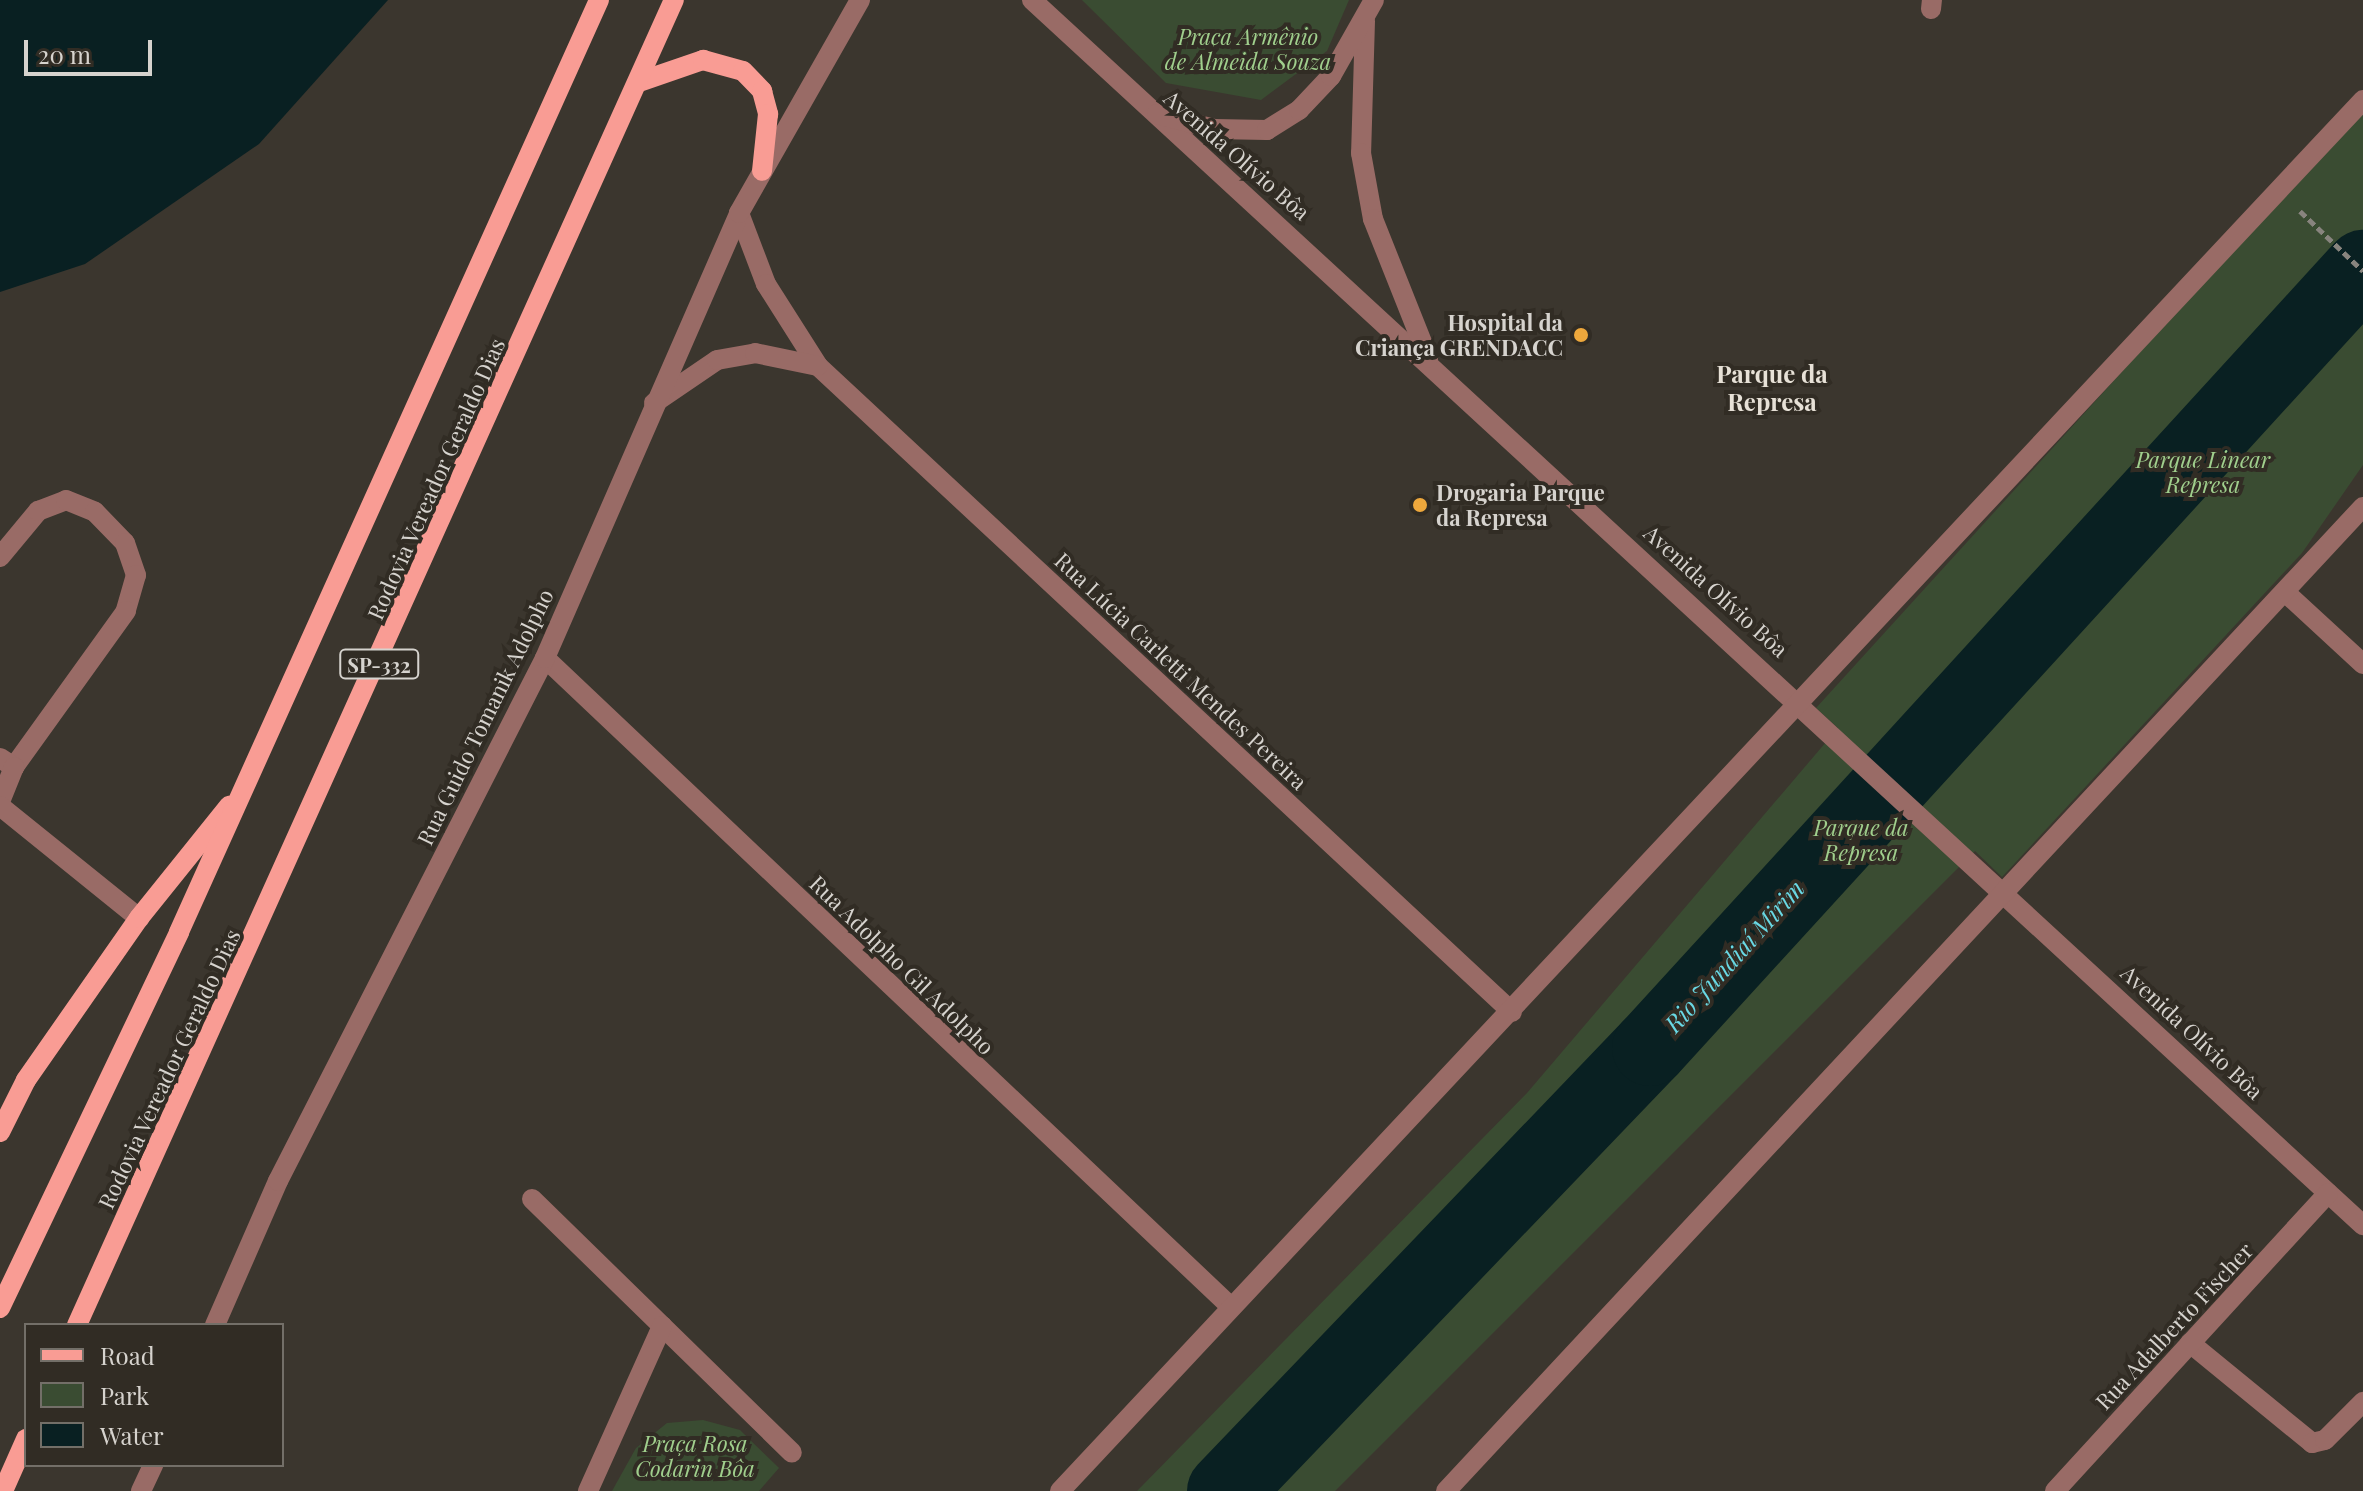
<!DOCTYPE html>
<html>
<head>
<meta charset="utf-8">
<style>
	body { margin:0 }
	#map { position:relative; width:2363px; height:1491px; overflow:hidden; background:#3b362e; font-family:"Playfair Display",serif }
	div>[style] { position:absolute }
	[style*='--x'] { left:calc(var(--x)*1px); top:calc(var(--y)*1px); width:calc(var(--w)*1px); rotate:calc(var(--a)*1deg) }
	.green>* { inset:0; background:#3a4c32 }
	.water>* { inset:0; background:#092022 }
	.river>* { height:76px; margin:-38px; padding:0 38px; transform-origin:38px; border-radius:38px; background:#092022 }
	.path>* { height:5px; margin-top:-2.5px; transform-origin:0; background:repeating-linear-gradient(90deg,#88847e 0 8px,transparent 0 12px) }
	.minor>* { height:20px; margin:-10px; padding:0 10px; transform-origin:10px; border-radius:10px; background:#996b66 }
	.major>* { height:20px; margin:-10px; padding:0 10px; transform-origin:10px; border-radius:10px; background:#f99c94 }
	.dots>* { width:22px; height:22px; translate:-50% -50%; box-sizing:border-box; border:4px solid #312c24; border-radius:50% }
	span { translate:-50% -50%; white-space:nowrap; text-align:center; line-height:1.15; -webkit-text-stroke:8px #312c24; paint-order:stroke }
	.shield-label span { padding:2px 6px; background:#312c24; border:2px solid; border-radius:6px; -webkit-text-stroke-width:0 }
	.shield-label { font-size:20px; color:#d6d3ce; font-weight:700 }
	.park-label { font-size:22px; color:#a0cf8d; font-style:italic }
	.street-label { font-size:22px; color:#d6d3ce }
	.poi-label { font-size:22px; color:#d6d3ce; font-weight:700 }
	.right { translate:-100% -50%; text-align:right }
	.left { translate:0 -50%; text-align:left }
	.neighbourhood-label { font-size:24px; color:#e7e1d7; font-weight:700 }
	.water-label { font-size:24px; color:#69d8e4; font-style:italic }
	.legend { position:absolute; left:24px; top:1323px; width:260px; height:144px; box-sizing:border-box; background:#312c24; border:2px solid #736f68; margin:0; padding:10px 14px; list-style:none; font-size:24px; color:#d6d3ce }
	.legend li { display:flex; align-items:center; gap:16px; height:40px }
	.legend b { width:40px; border:2px solid #736f68 }
	.scale { position:absolute; left:24px; top:40px; width:128px; height:36px; box-sizing:border-box; border:4px solid #d6d3ce; border-top:0; padding-left:10px; font-size:24px; line-height:28px; white-space:nowrap; color:#d6d3ce; -webkit-text-stroke:6px #312c24; paint-order:stroke }
</style>
</head>
<body>
<div id="map">
	<div class="green">
		<div style="clip-path:polygon(1082px 0,1349px 0,1327px 51px,1261px 100px,1166px 83px)"></div>
		<div style="clip-path:polygon(2363px 107px,2363px 465px,2302px 553px,2002px 877px,1975px 851px,1335px 1491px,1137px 1491px,1527px 1093px,1838px 728px,1816px 708px)"></div>
		<div style="clip-path:polygon(703px 1420px,740px 1430px,779px 1468px,759px 1491px,612px 1491px,636px 1448px,667px 1423px)"></div>
	</div>
	<div class="water">
		<div style="clip-path:polygon(0 0,388px 0,259px 144px,85px 264px,0 292px)"></div>
	</div>
	<div class="river">
		<div style="--x:1225;--y:1491;--w:614;--a:-46.19"></div>
		<div style="--x:1650;--y:1048;--w:1057;--a:-47.57"></div>
	</div>
	<div class="path">
		<div style="--x:2300;--y:211;--w:87;--a:43.6"></div>
	</div>
	<div class="minor">
		<div style="--x:1032;--y:0;--w:1809;--a:42.63"></div>
		<div style="--x:1931;--y:9;--w:9;--a:-84"></div>
		<div style="--x:1365;--y:21;--w:132;--a:91.7"></div>
		<div style="--x:1361;--y:153;--w:67;--a:79.7"></div>
		<div style="--x:1373;--y:219;--w:149;--a:68.3"></div>
		<div style="--x:1157;--y:114;--w:59;--a:14.7"></div>
		<div style="--x:1214;--y:129;--w:53;--a:1.1"></div>
		<div style="--x:1267;--y:130;--w:38;--a:-32"></div>
		<div style="--x:1299;--y:110;--w:47;--a:-46.7"></div>
		<div style="--x:1331;--y:76;--w:87;--a:-60.5"></div>
		<div style="--x:739;--y:213;--w:76;--a:69.2"></div>
		<div style="--x:766;--y:284;--w:97;--a:57.6"></div>
		<div style="--x:818;--y:366;--w:948;--a:42.95"></div>
		<div style="--x:654;--y:403;--w:76;--a:-34.3"></div>
		<div style="--x:717;--y:360;--w:39;--a:-10"></div>
		<div style="--x:755;--y:353;--w:64;--a:11.7"></div>
		<div style="--x:0;--y:557;--w:60;--a:-50.4"></div>
		<div style="--x:38;--y:511;--w:30;--a:-21"></div>
		<div style="--x:66;--y:500;--w:31;--a:22"></div>
		<div style="--x:95;--y:512;--w:43;--a:45.9"></div>
		<div style="--x:125;--y:543;--w:34;--a:71"></div>
		<div style="--x:136;--y:575;--w:37;--a:106"></div>
		<div style="--x:126;--y:611;--w:192;--a:125.7"></div>
		<div style="--x:2285;--y:592;--w:106;--a:42.7"></div>
		<div style="--x:545;--y:658;--w:940;--a:43.41"></div>
		<div style="--x:0;--y:758;--w:17;--a:33"></div>
		<div style="--x:14;--y:767;--w:38;--a:112"></div>
		<div style="--x:0;--y:806;--w:179;--a:38.9"></div>
		<div style="--x:532;--y:1199;--w:363;--a:44.3"></div>
		<div style="--x:215;--y:1325;--w:157;--a:-66.4"></div>
		<div style="--x:278;--y:1181;--w:587;--a:-62.95"></div>
		<div style="--x:545;--y:658;--w:485;--a:-66.4"></div>
		<div style="--x:739;--y:213;--w:245;--a:-60.4"></div>
		<div style="--x:2190;--y:1343;--w:158;--a:39.3"></div>
		<div style="--x:2312;--y:1443;--w:13;--a:-13"></div>
		<div style="--x:2325;--y:1440;--w:54;--a:-45"></div>
		<div style="--x:141;--y:1491;--w:29;--a:-65"></div>
		<div style="--x:588;--y:1491;--w:181;--a:-65.8"></div>
		<div style="--x:1060;--y:1491;--w:1906;--a:-46.87"></div>
		<div style="--x:1446;--y:1491;--w:1345;--a:-47.02"></div>
		<div style="--x:2055;--y:1491;--w:404;--a:-47.5"></div>
	</div>
	<div class="major">
		<div style="--x:639;--y:82;--w:68;--a:-19"></div>
		<div style="--x:703;--y:60;--w:41;--a:15.4"></div>
		<div style="--x:743;--y:71;--w:28;--a:46"></div>
		<div style="--x:762;--y:91;--w:24;--a:75"></div>
		<div style="--x:768;--y:114;--w:57;--a:96"></div>
		<div style="--x:0;--y:1132;--w:58;--a:-63.4"></div>
		<div style="--x:26;--y:1080;--w:198;--a:-55.1"></div>
		<div style="--x:139;--y:918;--w:144;--a:-51.2"></div>
		<div style="--x:0;--y:1308;--w:416;--a:-64.5"></div>
		<div style="--x:179;--y:932;--w:1022;--a:-65.74"></div>
		<div style="--x:77;--y:1325;--w:1453;--a:-65.75"></div>
		<div style="--x:3;--y:1491;--w:57;--a:-66.1"></div>
	</div>
	<div class="dots">
		<div style="left:1581px;top:335px;background:#eea83c"></div>
		<div style="left:1420px;top:505px;background:#eea83c"></div>
	</div>
	<div class="shield-label">
		<span style="left:379px;top:664px">SP-332</span>
	</div>
	<div class="park-label">
		<span style="left:1248px;top:49px">Praça Armênio<br>de Almeida Souza</span>
		<span style="left:2203px;top:472px">Parque Linear<br>Represa</span>
		<span style="left:1861px;top:840px">Parque da<br>Represa</span>
		<span style="left:695px;top:1456px">Praça Rosa<br>Codarin Bôa</span>
	</div>
	<div class="street-label">
		<span style="left:1237px;top:155px;rotate:41deg">Avenida Olívio Bôa</span>
		<span style="left:436px;top:479px;rotate:-66deg">Rodovia Vereador Geraldo Dias</span>
		<span style="left:1716px;top:591px;rotate:42deg">Avenida Olívio Bôa</span>
		<span style="left:1181px;top:671px;rotate:43deg">Rua Lúcia Carletti Mendes Pereira</span>
		<span style="left:485px;top:717px;rotate:-64deg">Rua Guido Tomanik Adolpho</span>
		<span style="left:902px;top:965px;rotate:44deg">Rua Adolpho Gil Adolpho</span>
		<span style="left:2192px;top:1032px;rotate:43deg">Avenida Olívio Bôa</span>
		<span style="left:169px;top:1069px;rotate:-65deg">Rodovia Vereador Geraldo Dias</span>
		<span style="left:2174px;top:1326px;rotate:-47deg">Rua Adalberto Fischer</span>
	</div>
	<div class="poi-label">
		<span class="right" style="left:1563px;top:335px">Hospital da<br>Criança GRENDACC</span>
		<span class="left" style="left:1436px;top:505px">Drogaria Parque<br>da Represa</span>
	</div>
	<div class="neighbourhood-label">
		<span style="left:1772px;top:388px">Parque da<br>Represa</span>
	</div>
	<div class="water-label">
		<span style="left:1734px;top:956px;rotate:-48deg">Rio Jundiaí Mirim</span>
	</div>
	<ul class="legend">
	<li><b style="height:10px;background:#f99c94"></b>Road</li>
	<li><b style="height:22px;background:#3a4c32"></b>Park</li>
	<li><b style="height:22px;background:#092022"></b>Water</li>
	</ul>
	<div class="scale">20 m</div>
</div>
</body>
</html>
